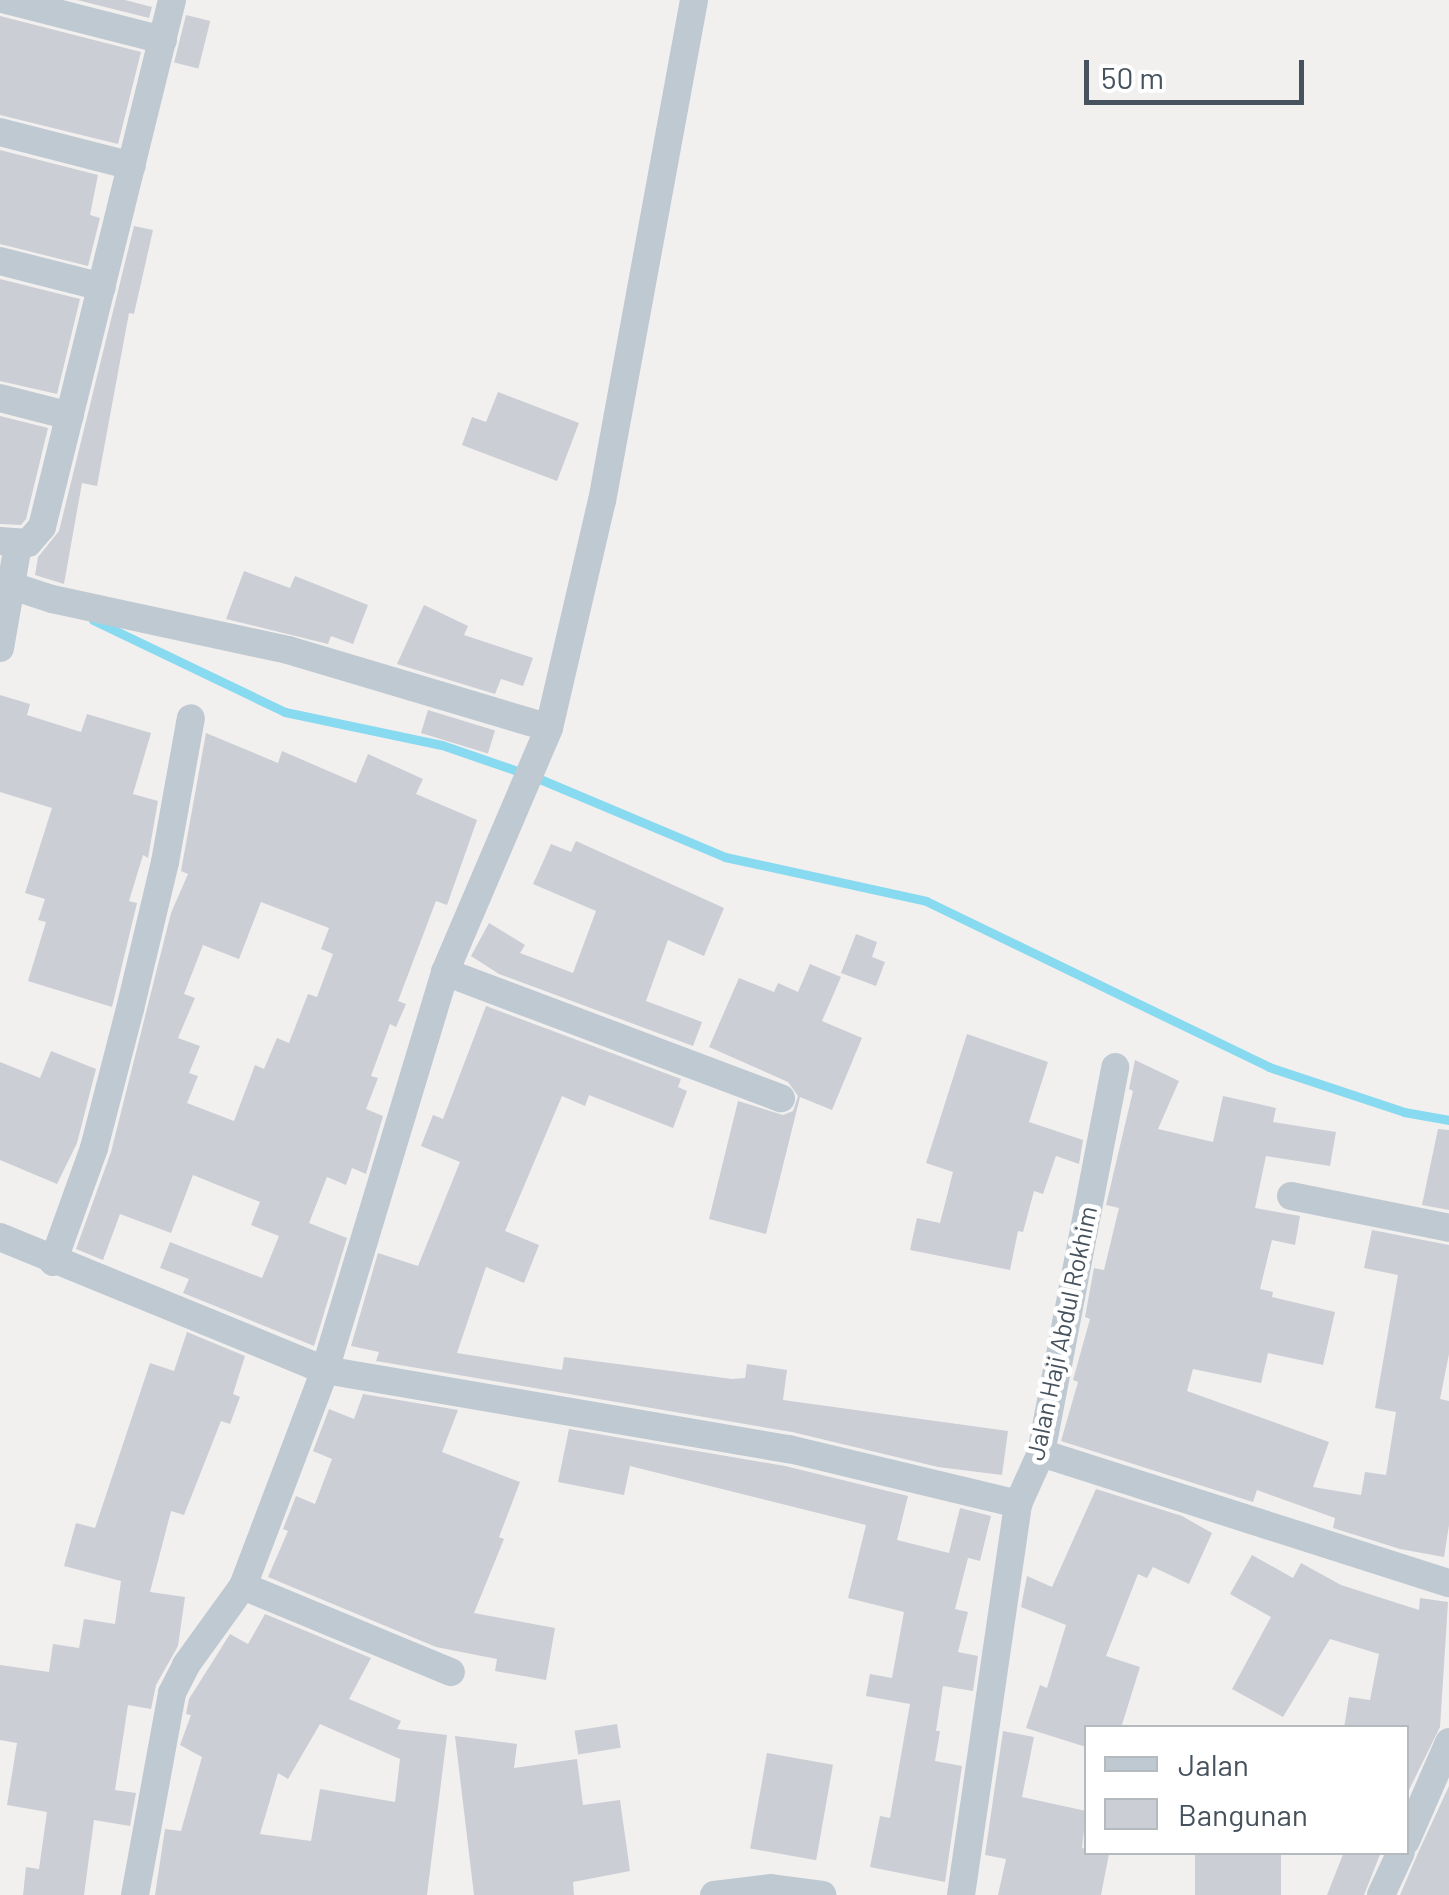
<!DOCTYPE html>
<html>
<head>
<meta charset="utf-8">
<style>
	body { margin:0 }
	#map { position:relative; width:1449px; height:1895px; overflow:hidden; background:#f2efef; font-family:Barlow,sans-serif }
	div>[style] { position:absolute }
	[style*='--x'] { left:calc(var(--x)*1px); top:calc(var(--y)*1px); width:calc(var(--w)*1px); rotate:calc(var(--a)*1deg) }
	.stream>* { height:9px; margin:-4.5px; padding:0 4.5px; transform-origin:4.5px; border-radius:4.5px; background:#87daef }
	.building>* { inset:0; background:#cbced4; transform-origin:0 0 }
	.minor>* { height:28px; margin:-14px; padding:0 14px; transform-origin:14px; border-radius:14px; background:#bfc9d2 }
	span { translate:-50% -50%; white-space:nowrap; text-align:center; line-height:1.15; -webkit-text-stroke:9px #fff; paint-order:stroke }
	.street-label { font-size:25px; color:#46525d }
	.legend { position:absolute; left:1084px; top:1725px; width:325px; height:130px; box-sizing:border-box; background:#fff; border:2px solid #b5babe; margin:0; padding:12px 18px; list-style:none; font-size:30px; color:#46525d }
	.legend li { display:flex; align-items:center; gap:20px; height:50px }
	.legend b { width:50px; border:2px solid #b5babe }
	.scale { position:absolute; left:1084px; top:60px; width:220px; height:45px; box-sizing:border-box; border:5px solid #46525d; border-top:0; padding-left:12px; font-size:30px; line-height:35px; white-space:nowrap; color:#46525d; -webkit-text-stroke:8px #fff; paint-order:stroke }
</style>
</head>
<body>
<div id="map">
	<div class="stream">
		<div style="--x:93;--y:620;--w:213;--a:25.6"></div>
		<div style="--x:285;--y:712;--w:160;--a:11.9"></div>
		<div style="--x:442;--y:745;--w:98;--a:19"></div>
		<div style="--x:535;--y:777;--w:206;--a:22.8"></div>
		<div style="--x:725;--y:857;--w:206;--a:12.3"></div>
		<div style="--x:926;--y:901;--w:381;--a:25.8"></div>
		<div style="--x:1269;--y:1067;--w:142;--a:18.4"></div>
		<div style="--x:1404;--y:1112;--w:46;--a:10.1"></div>
	</div>
	<div class="building">
		<div style="clip-path:polygon(77px 0,125px 0,152px 7px,149px 18px)"></div>
		<div style="left:186px;top:15px;width:25px;height:49px;rotate:14deg"></div>
		<div style="clip-path:polygon(0 16px,141px 52px,118px 144px,0 115px)"></div>
		<div style="clip-path:polygon(0 150px,98px 175px,90px 215px,100px 218px,88px 266px,0 244px)"></div>
		<div style="clip-path:polygon(134px 226px,153px 230px,134px 314px,129px 313px,97px 486px,82px 483px,64px 584px,35px 575px,38px 557px,59px 531px)"></div>
		<div style="clip-path:polygon(0 279px,80px 299px,57px 394px,0 381px)"></div>
		<div style="clip-path:polygon(498px 392px,579px 423px,557px 481px,462px 445px,472px 417px,486px 422px)"></div>
		<div style="clip-path:polygon(0 416px,48px 428px,26px 519px,21px 525px,0 524px)"></div>
		<div style="clip-path:polygon(244px 571px,290px 588px,295px 576px,368px 605px,353px 644px,331px 636px,328px 644px,226px 619px)"></div>
		<div style="clip-path:polygon(424px 605px,468px 626px,464px 635px,533px 658px,523px 686px,501px 679px,495px 694px,397px 664px)"></div>
		<div style="clip-path:polygon(0 695px,30px 704px,27px 715px,81px 732px,87px 714px,151px 733px,133px 794px,158px 801px,148px 858px,143px 855px,129px 901px,137px 903px,112px 1007px,28px 981px,46px 922px,38px 920px,45px 899px,25px 893px,52px 808px,0 792px)"></div>
		<div style="left:428px;top:710px;width:70px;height:24px;rotate:17deg"></div>
		<div style="clip-path:polygon(evenodd,206px 733px,278px 763px,282px 751px,356px 783px,368px 754px,423px 779px,416px 794px,477px 820px,447px 905px,436px 901px,398px 1001px,406px 1004px,396px 1027px,390px 1024px,371px 1076px,378px 1078px,366px 1109px,383px 1116px,366px 1174px,352px 1168px,346px 1185px,327px 1177px,309px 1223px,347px 1238px,314px 1346px,183px 1293px,189px 1279px,160px 1268px,170px 1242px,262px 1278px,279px 1236px,251px 1225px,260px 1202px,193px 1175px,171px 1233px,120px 1214px,103px 1260px,76px 1249px,111px 1152px,171px 913px,188px 874px,181px 871px,206px 733px,261px 902px,329px 928px,321px 949px,333px 954px,317px 997px,308px 994px,289px 1043px,277px 1038px,264px 1069px,255px 1065px,234px 1121px,187px 1103px,198px 1076px,189px 1073px,200px 1046px,178px 1038px,195px 998px,184px 994px,203px 945px,239px 959px,261px 902px)"></div>
		<div style="clip-path:polygon(576px 841px,724px 908px,704px 956px,668px 940px,646px 1001px,702px 1022px,693px 1046px,499px 974px,471px 956px,489px 923px,525px 945px,520px 953px,573px 973px,596px 911px,533px 884px,551px 844px,571px 852px)"></div>
		<div style="clip-path:polygon(856px 934px,877px 942px,872px 957px,885px 962px,876px 986px,841px 973px)"></div>
		<div style="clip-path:polygon(810px 964px,841px 977px,822px 1021px,862px 1038px,832px 1110px,800px 1097px,766px 1234px,709px 1219px,738px 1101px,783px 1115px,793px 1111px,798px 1096px,788px 1082px,709px 1047px,739px 978px,774px 992px,778px 983px,798px 992px)"></div>
		<div style="clip-path:polygon(486px 1006px,681px 1079px,678px 1087px,687px 1091px,673px 1128px,589px 1095px,585px 1106px,562px 1096px,505px 1231px,539px 1245px,524px 1283px,486px 1267px,457px 1353px,562px 1370px,564px 1357px,732px 1379px,745px 1378px,747px 1364px,787px 1370px,783px 1400px,1008px 1431px,1002px 1475px,938px 1467px,792px 1432px,376px 1361px,379px 1352px,351px 1346px,378px 1253px,418px 1266px,460px 1162px,421px 1146px,433px 1115px,443px 1119px)"></div>
		<div style="clip-path:polygon(967px 1034px,1048px 1062px,1029px 1122px,1083px 1140px,1079px 1164px,1056px 1156px,1043px 1194px,1034px 1191px,1023px 1232px,1018px 1231px,1010px 1270px,910px 1250px,917px 1218px,940px 1223px,953px 1172px,926px 1163px)"></div>
		<div style="clip-path:polygon(51px 1051px,96px 1069px,77px 1143px,57px 1184px,0 1160px,0 1062px,40px 1078px)"></div>
		<div style="clip-path:polygon(1135px 1060px,1179px 1081px,1158px 1129px,1213px 1142px,1223px 1096px,1276px 1108px,1273px 1122px,1336px 1132px,1330px 1166px,1266px 1156px,1255px 1208px,1300px 1216px,1295px 1245px,1272px 1240px,1260px 1289px,1273px 1292px,1272px 1297px,1335px 1312px,1323px 1365px,1268px 1353px,1261px 1383px,1193px 1369px,1187px 1391px,1329px 1442px,1313px 1487px,1361px 1495px,1365px 1472px,1386px 1475px,1396px 1412px,1375px 1408px,1398px 1275px,1364px 1268px,1372px 1230px,1449px 1245px,1449px 1354px,1440px 1399px,1449px 1401px,1449px 1525px,1444px 1557px,1400px 1549px,1333px 1528px,1335px 1518px,1257px 1490px,1253px 1502px,1061px 1441px,1078px 1382px,1073px 1380px,1090px 1319px,1085px 1317px,1094px 1268px,1104px 1270px,1119px 1208px,1106px 1205px,1133px 1091px,1129px 1089px)"></div>
		<div style="clip-path:polygon(1438px 1129px,1449px 1130px,1449px 1210px,1422px 1205px)"></div>
		<div style="clip-path:polygon(187px 1332px,245px 1356px,233px 1394px,240px 1397px,230px 1424px,221px 1421px,184px 1515px,171px 1511px,150px 1592px,185px 1597px,178px 1646px,156px 1685px,151px 1709px,128px 1705px,115px 1790px,136px 1793px,130px 1826px,94px 1820px,84px 1895px,23px 1895px,26px 1867px,39px 1869px,47px 1812px,7px 1805px,17px 1743px,0 1740px,0 1665px,49px 1672px,53px 1644px,79px 1648px,84px 1619px,115px 1624px,121px 1581px,64px 1566px,76px 1523px,95px 1528px,150px 1363px,174px 1371px)"></div>
		<div style="clip-path:polygon(363px 1394px,458px 1410px,442px 1452px,520px 1482px,499px 1537px,504px 1539px,474px 1613px,555px 1628px,546px 1680px,495px 1671px,497px 1659px,436px 1647px,268px 1577px,288px 1531px,283px 1529px,296px 1496px,315px 1504px,332px 1459px,313px 1451px,329px 1409px,354px 1419px)"></div>
		<div style="clip-path:polygon(569px 1429px,785px 1466px,908px 1496px,897px 1540px,949px 1553px,960px 1508px,991px 1516px,980px 1561px,961px 1556px,968px 1558px,955px 1609px,968px 1612px,958px 1652px,978px 1656px,973px 1691px,943px 1686px,936px 1731px,940px 1731px,935px 1761px,962px 1766px,945px 1882px,870px 1867px,880px 1816px,890px 1818px,910px 1704px,866px 1696px,870px 1674px,892px 1678px,904px 1612px,848px 1598px,866px 1525px,630px 1466px,624px 1495px,558px 1482px)"></div>
		<div style="clip-path:polygon(1096px 1489px,1182px 1516px,1212px 1533px,1189px 1584px,1153px 1567px,1147px 1578px,1138px 1574px,1106px 1656px,1140px 1667px,1121px 1728px,1086px 1728px,1086px 1747px,1026px 1728px,1040px 1685px,1047px 1688px,1066px 1625px,1021px 1607px,1027px 1576px,1052px 1587px)"></div>
		<div style="clip-path:polygon(1252px 1555px,1293px 1578px,1301px 1563px,1341px 1585px,1419px 1610px,1420px 1598px,1448px 1602px,1440px 1727px,1406px 1796px,1406px 1728px,1344px 1728px,1349px 1697px,1370px 1700px,1379px 1654px,1330px 1639px,1283px 1717px,1232px 1689px,1271px 1617px,1230px 1594px)"></div>
		<div style="clip-path:polygon(evenodd,265px 1614px,371px 1658px,349px 1699px,401px 1721px,397px 1729px,447px 1735px,427px 1895px,155px 1895px,165px 1829px,181px 1831px,202px 1757px,180px 1745px,191px 1715px,186px 1714px,189px 1699px,230px 1634px,248px 1644px,265px 1614px,320px 1724px,400px 1759px,395px 1802px,320px 1789px,311px 1841px,260px 1834px,278px 1773px,288px 1779px,320px 1724px)"></div>
		<div style="left:617px;top:1724px;width:24px;height:43px;rotate:81deg"></div>
		<div style="clip-path:polygon(1003px 1731px,1034px 1737px,1022px 1797px,1086px 1811px,1082px 1848px,1109px 1854px,1101px 1895px,998px 1895px,1006px 1859px,985px 1855px)"></div>
		<div style="clip-path:polygon(455px 1736px,517px 1744px,514px 1768px,577px 1759px,583px 1805px,620px 1800px,630px 1871px,573px 1882px,574px 1895px,474px 1895px)"></div>
		<div style="left:767px;top:1753px;width:67px;height:97px;rotate:10deg"></div>
		<div style="clip-path:polygon(1449px 1786px,1449px 1895px,1400px 1895px,1418px 1853px)"></div>
		<div style="left:1195px;top:1852px;width:86px;height:43px"></div>
		<div style="clip-path:polygon(1344px 1852px,1381px 1852px,1364px 1895px,1327px 1895px)"></div>
	</div>
	<div class="minor">
		<div style="--x:6;--y:0;--w:162;--a:14.3"></div>
		<div style="--x:0;--y:132;--w:136;--a:14.4"></div>
		<div style="--x:0;--y:261;--w:105;--a:14.3"></div>
		<div style="--x:0;--y:398;--w:72;--a:14.4"></div>
		<div style="--x:0;--y:541;--w:28;--a:4"></div>
		<div style="--x:28;--y:543;--w:21;--a:-49"></div>
		<div style="--x:42;--y:527;--w:543;--a:-76.14"></div>
		<div style="--x:12;--y:586;--w:42;--a:18"></div>
		<div style="--x:52;--y:599;--w:241;--a:12.2"></div>
		<div style="--x:288;--y:650;--w:272;--a:16.6"></div>
		<div style="--x:0;--y:648;--w:105;--a:-80.1"></div>
		<div style="--x:445;--y:972;--w:359;--a:20.6"></div>
		<div style="--x:1291;--y:1196;--w:161;--a:11.4"></div>
		<div style="--x:0;--y:1237;--w:351;--a:22.3"></div>
		<div style="--x:325;--y:1370;--w:471;--a:9.7"></div>
		<div style="--x:789;--y:1449;--w:236;--a:13.5"></div>
		<div style="--x:53;--y:1262;--w:121;--a:-70.2"></div>
		<div style="--x:94;--y:1148;--w:144;--a:-75.5"></div>
		<div style="--x:130;--y:1009;--w:151;--a:-76.6"></div>
		<div style="--x:165;--y:862;--w:146;--a:-79.8"></div>
		<div style="--x:1041;--y:1453;--w:428;--a:17.7"></div>
		<div style="--x:243;--y:1586;--w:225;--a:22.5"></div>
		<div style="--x:1406;--y:1841;--w:108;--a:-66.5"></div>
		<div style="--x:135;--y:1895;--w:205;--a:-79.6"></div>
		<div style="--x:172;--y:1693;--w:31;--a:-63"></div>
		<div style="--x:186;--y:1665;--w:97;--a:-54.2"></div>
		<div style="--x:243;--y:1586;--w:231;--a:-69.2"></div>
		<div style="--x:325;--y:1370;--w:416;--a:-73.2"></div>
		<div style="--x:445;--y:972;--w:265;--a:-66.9"></div>
		<div style="--x:549;--y:728;--w:233;--a:-76.9"></div>
		<div style="--x:602;--y:501;--w:509;--a:-79.59"></div>
		<div style="--x:714;--y:1895;--w:57;--a:-7"></div>
		<div style="--x:771;--y:1888;--w:52;--a:7.7"></div>
		<div style="--x:961;--y:1895;--w:395;--a:-81.7"></div>
		<div style="--x:1018;--y:1504;--w:56;--a:-65.7"></div>
		<div style="--x:1041;--y:1453;--w:393;--a:-79.1"></div>
		<div style="--x:1381;--y:1895;--w:47;--a:-65.1"></div>
	</div>
	<div class="street-label">
		<span style="left:1061px;top:1333px;rotate:-78deg">Jalan Haji Abdul Rokhim</span>
	</div>
	<ul class="legend">
	<li><b style="height:12px;background:#bfc9d2"></b>Jalan</li>
	<li><b style="height:28px;background:#cbced4"></b>Bangunan</li>
	</ul>
	<div class="scale">50 m</div>
</div>
</body>
</html>
